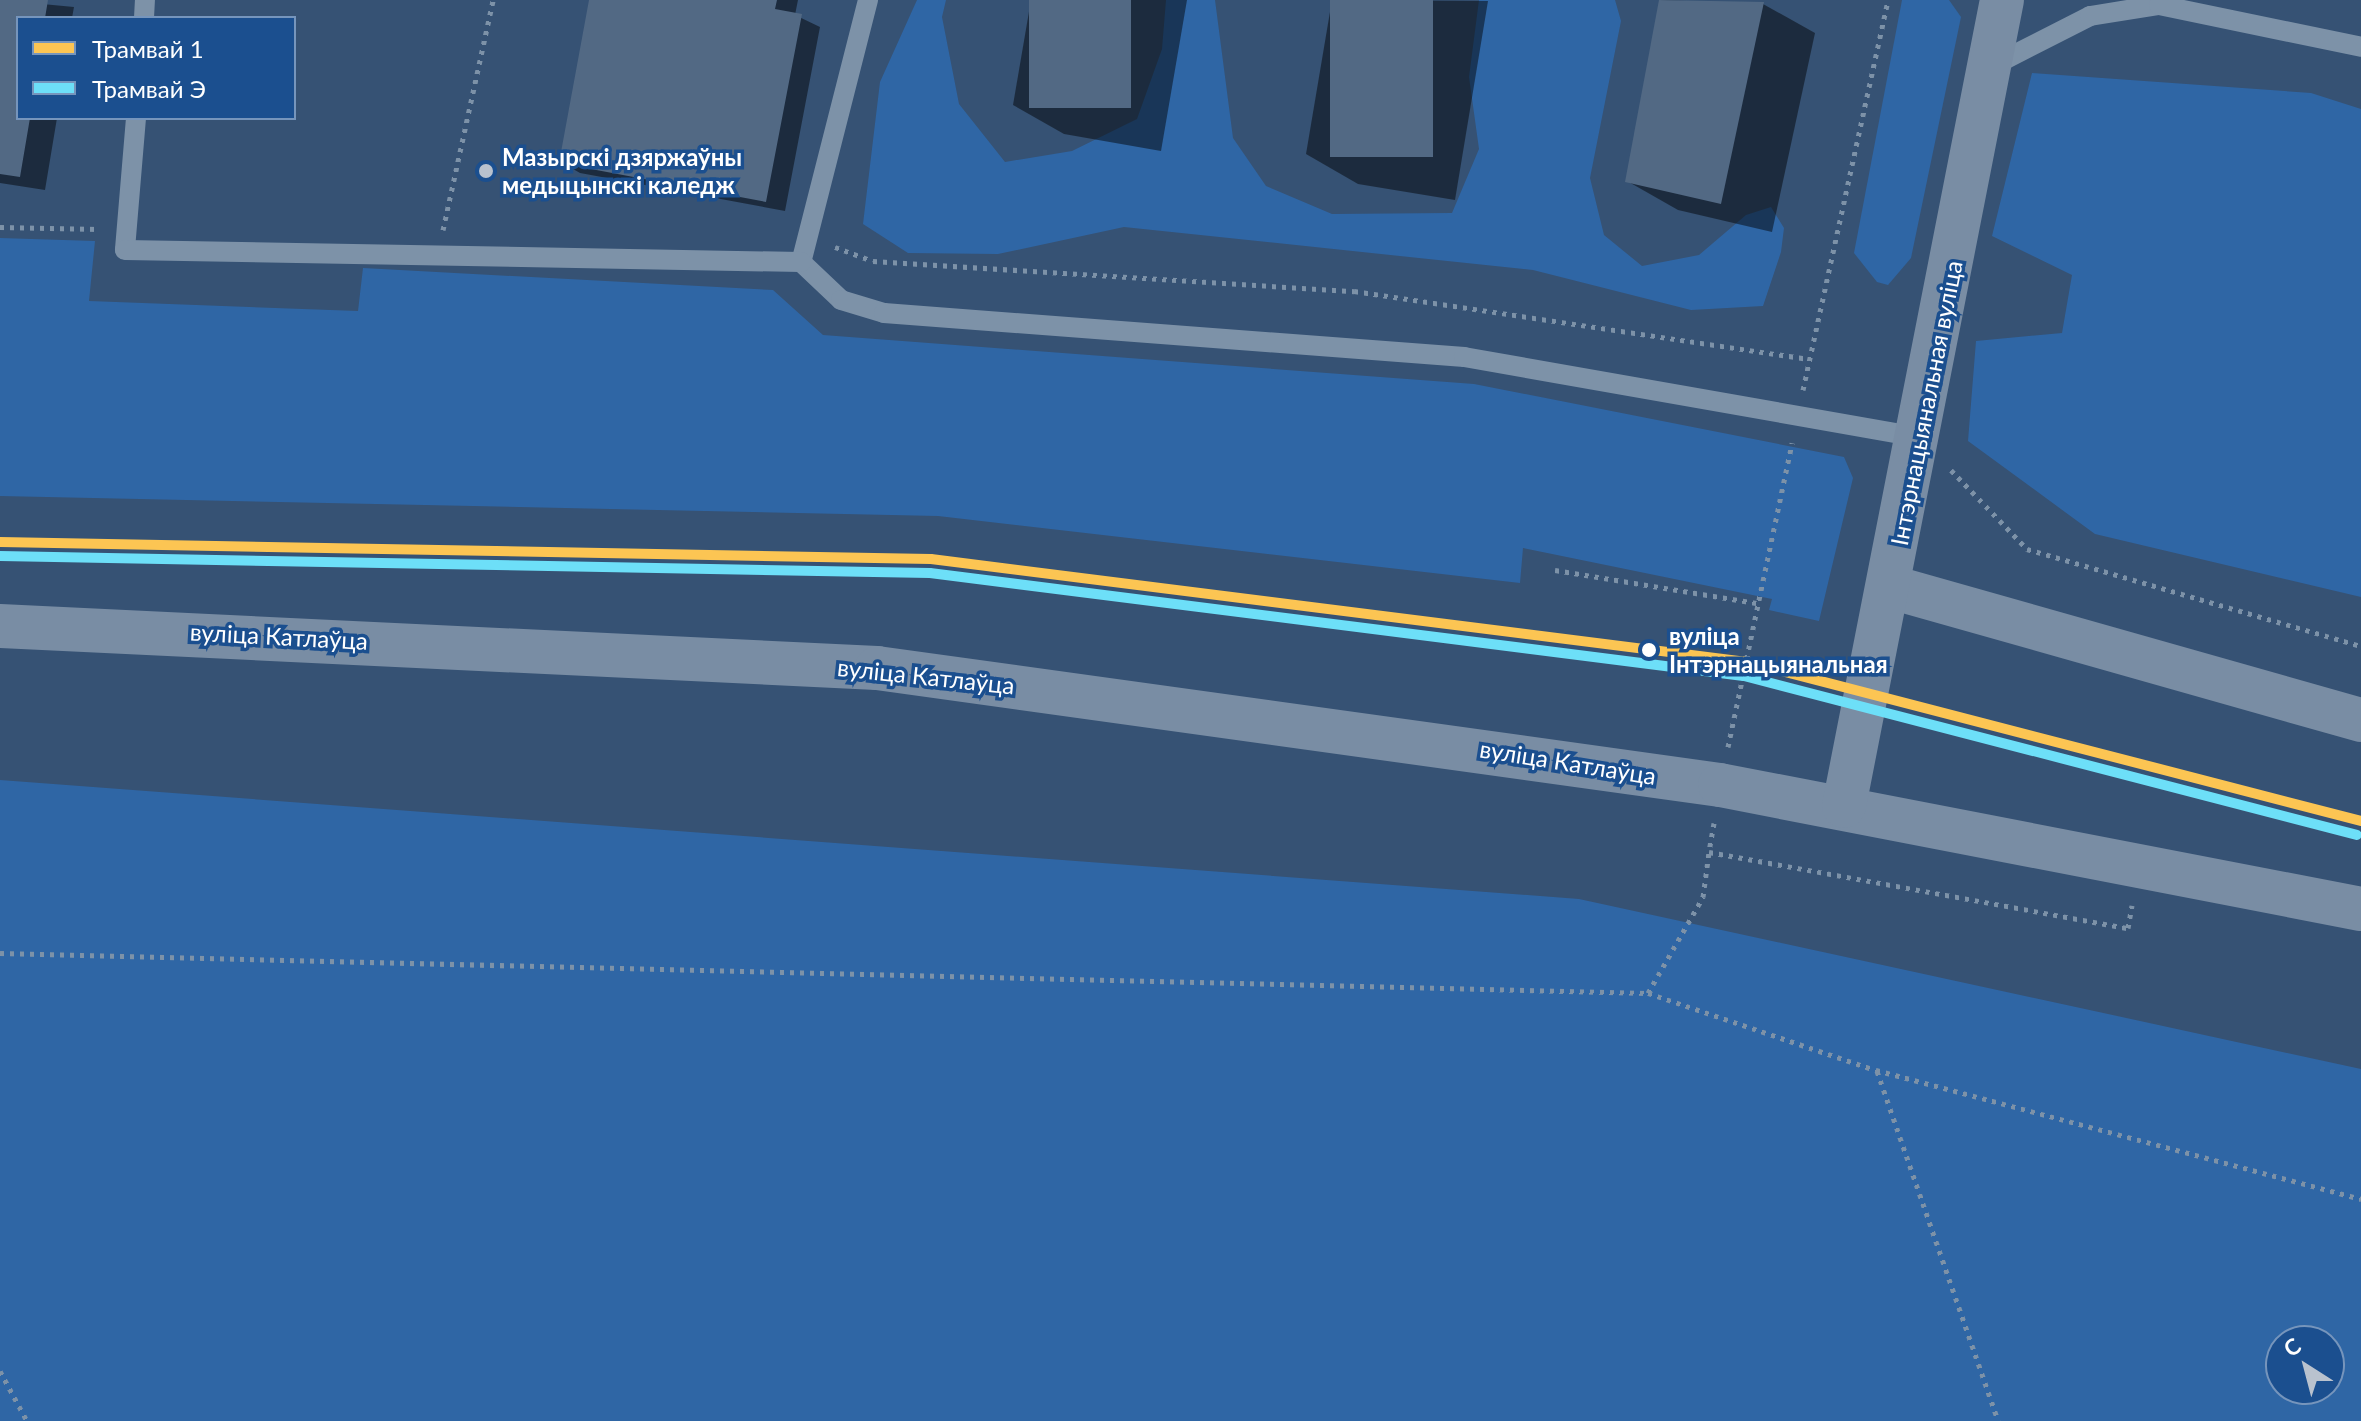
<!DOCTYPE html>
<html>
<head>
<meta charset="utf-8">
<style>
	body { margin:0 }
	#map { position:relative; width:2361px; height:1421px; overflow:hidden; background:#365274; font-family:Lato,sans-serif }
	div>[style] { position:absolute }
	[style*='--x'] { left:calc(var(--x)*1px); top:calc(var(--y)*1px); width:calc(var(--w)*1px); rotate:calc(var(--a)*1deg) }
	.green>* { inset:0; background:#2f66a5 }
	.shadow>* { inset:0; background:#0007 }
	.building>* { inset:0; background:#526984; transform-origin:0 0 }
	.path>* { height:5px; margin-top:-2.5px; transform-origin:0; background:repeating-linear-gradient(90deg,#7d92a8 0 4px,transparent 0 10px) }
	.service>* { height:20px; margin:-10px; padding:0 10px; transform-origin:10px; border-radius:10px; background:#7d92a8 }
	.secondary>* { height:44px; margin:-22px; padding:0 22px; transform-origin:22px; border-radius:22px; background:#798da4 }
	.tram-1>* { height:10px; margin:-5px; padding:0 5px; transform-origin:5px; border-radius:5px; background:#fcc553 }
	.tram-2>* { height:10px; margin:-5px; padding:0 5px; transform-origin:5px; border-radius:5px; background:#6ddff8 }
	.dots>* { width:22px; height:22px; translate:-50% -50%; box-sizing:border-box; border:4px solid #1b4f8f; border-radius:50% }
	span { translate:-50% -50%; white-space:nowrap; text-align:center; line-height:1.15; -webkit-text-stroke:7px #1b4f8f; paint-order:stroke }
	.poi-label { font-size:24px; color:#fff; font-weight:700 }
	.left { translate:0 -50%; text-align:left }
	.street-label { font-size:24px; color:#fff }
	.stop-label { font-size:24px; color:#fff; font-weight:700 }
	.legend { position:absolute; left:16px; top:16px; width:280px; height:104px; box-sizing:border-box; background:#1b4f8f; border:2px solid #7695bc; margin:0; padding:10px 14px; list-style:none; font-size:24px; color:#fff }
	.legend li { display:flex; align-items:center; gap:16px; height:40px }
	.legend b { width:40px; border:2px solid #7695bc }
	.north { position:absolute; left:2265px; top:1325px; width:80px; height:80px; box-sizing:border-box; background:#1b4f8f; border:2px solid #7695bc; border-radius:50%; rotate:324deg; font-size:22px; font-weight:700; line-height:32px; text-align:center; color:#fff }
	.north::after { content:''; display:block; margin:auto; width:28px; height:36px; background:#b9c2ce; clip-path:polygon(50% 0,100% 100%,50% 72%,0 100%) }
</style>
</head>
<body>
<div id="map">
	<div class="green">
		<div style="clip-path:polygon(917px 0,946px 0,942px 17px,959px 104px,1005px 162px,1072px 151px,1137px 119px,1162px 49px,1166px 0,1215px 0,1233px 138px,1266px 186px,1332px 214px,1452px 213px,1479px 149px,1469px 77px,1479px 0,1615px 0,1621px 21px,1590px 178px,1604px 235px,1642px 266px,1699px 255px,1746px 215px,1771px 207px,1784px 228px,1781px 252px,1763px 306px,1691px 310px,1533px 270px,1124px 227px,998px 254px,908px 253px,863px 224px,880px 82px)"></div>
		<div style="clip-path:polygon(1902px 0,1949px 0,1961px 17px,1911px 258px,1888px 285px,1877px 282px,1854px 253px)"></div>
		<div style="clip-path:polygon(2032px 73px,2311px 93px,2361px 109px,2361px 597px,2095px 534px,1968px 441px,1976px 341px,2062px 333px,2072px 275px,1992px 236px)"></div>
		<div style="clip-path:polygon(0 238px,95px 241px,89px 301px,358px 311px,363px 268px,773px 290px,823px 335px,1474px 384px,1844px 457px,1853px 478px,1819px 621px,1769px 610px,1772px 599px,1523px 548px,1520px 583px,938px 516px,0 496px)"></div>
		<div style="clip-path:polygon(evenodd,0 780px,1579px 899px,2361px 1069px,2361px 1421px,0 1421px,0 780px,2281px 1341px,2329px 1341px,2329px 1389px,2281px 1389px,2281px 1341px)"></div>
	</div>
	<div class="shadow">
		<div style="clip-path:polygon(0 0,74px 7px,72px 18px,18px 18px,18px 118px,57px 118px,45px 190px,0 183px)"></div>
		<div style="clip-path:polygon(591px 0,798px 0,795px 15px,820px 27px,785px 211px,580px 173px,561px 162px)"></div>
		<div style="clip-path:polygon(1031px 0,1187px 0,1161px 151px,1064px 134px,1013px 105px)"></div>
		<div style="clip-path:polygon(1332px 0,1488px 1px,1455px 200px,1358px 184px,1306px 154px)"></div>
		<div style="clip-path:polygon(1661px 0,1763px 4px,1815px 33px,1772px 232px,1678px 210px,1627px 181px)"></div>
	</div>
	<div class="building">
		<div style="clip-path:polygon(0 0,48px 0,45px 18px,18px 18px,18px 118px,30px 118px,20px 177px,0 174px)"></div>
		<div style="clip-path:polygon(589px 0,777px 0,775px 9px,802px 14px,766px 202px,559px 163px)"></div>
		<div style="left:1029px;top:0;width:102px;height:108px"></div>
		<div style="left:1330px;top:0;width:103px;height:157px"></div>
		<div style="clip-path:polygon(1659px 0,1764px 2px,1721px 204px,1625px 182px)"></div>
	</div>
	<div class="path">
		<div style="--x:0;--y:227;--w:99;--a:1.2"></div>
		<div style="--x:443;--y:230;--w:235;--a:-77.7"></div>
		<div style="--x:835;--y:247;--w:40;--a:20.2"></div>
		<div style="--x:873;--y:261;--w:482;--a:3.6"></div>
		<div style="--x:1354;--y:291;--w:460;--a:8.5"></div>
		<div style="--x:1803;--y:390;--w:399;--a:-77.7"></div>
		<div style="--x:1951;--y:470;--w:110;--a:46.1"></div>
		<div style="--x:2027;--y:549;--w:348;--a:16.2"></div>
		<div style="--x:1555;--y:570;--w:204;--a:9.3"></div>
		<div style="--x:1728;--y:747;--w:311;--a:-78.1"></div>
		<div style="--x:1714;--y:823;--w:29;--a:100"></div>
		<div style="--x:1709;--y:852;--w:426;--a:10.3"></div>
		<div style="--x:2128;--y:928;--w:23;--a:-80"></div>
		<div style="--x:0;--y:953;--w:1648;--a:1.39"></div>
		<div style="--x:1648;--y:993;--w:241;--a:18.7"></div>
		<div style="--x:1876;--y:1070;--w:502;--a:14.89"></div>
		<div style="--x:1648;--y:993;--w:111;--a:-60.2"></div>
		<div style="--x:1703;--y:897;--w:45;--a:-82.4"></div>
		<div style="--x:1877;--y:1071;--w:370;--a:70.9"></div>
		<div style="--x:0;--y:1371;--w:57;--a:61.6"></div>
	</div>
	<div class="service">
		<div style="--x:868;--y:0;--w:270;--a:104.3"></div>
		<div style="--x:801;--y:262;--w:55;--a:43.5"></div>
		<div style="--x:841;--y:300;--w:45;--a:16.8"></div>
		<div style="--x:884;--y:313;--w:582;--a:4.34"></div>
		<div style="--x:1464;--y:357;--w:463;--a:10"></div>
		<div style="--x:144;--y:18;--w:18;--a:-87"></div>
		<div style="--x:1992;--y:66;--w:110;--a:-27"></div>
		<div style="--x:2090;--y:16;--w:70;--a:-9.1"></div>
		<div style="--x:2159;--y:5;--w:206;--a:11.7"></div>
		<div style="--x:136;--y:118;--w:132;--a:94.8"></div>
		<div style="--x:125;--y:250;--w:676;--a:1.02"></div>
	</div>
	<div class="secondary">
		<div style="--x:1891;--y:587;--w:488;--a:15.8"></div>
		<div style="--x:0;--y:626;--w:878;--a:2.74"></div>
		<div style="--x:877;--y:668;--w:851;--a:7.9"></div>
		<div style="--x:1720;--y:785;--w:653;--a:10.95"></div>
		<div style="--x:1844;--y:806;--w:821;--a:-78.91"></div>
	</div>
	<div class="tram-1">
		<div style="--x:0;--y:542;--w:931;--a:1.05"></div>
		<div style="--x:931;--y:559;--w:822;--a:7.19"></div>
		<div style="--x:1747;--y:662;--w:634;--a:14.52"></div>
	</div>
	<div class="tram-2">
		<div style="--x:0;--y:556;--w:930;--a:1.05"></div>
		<div style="--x:930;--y:573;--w:820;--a:7.21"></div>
		<div style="--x:1744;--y:676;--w:633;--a:14.54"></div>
	</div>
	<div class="dots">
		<div style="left:486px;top:171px;background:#b9c2ce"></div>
		<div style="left:1649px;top:650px;background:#fff"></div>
	</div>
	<div class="poi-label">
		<span class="left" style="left:502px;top:171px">Мазырскі дзяржаўны<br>медыцынскі каледж</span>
	</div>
	<div class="street-label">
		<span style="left:1926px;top:403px;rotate:-79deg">Інтэрнацыянальная вуліца</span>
		<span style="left:279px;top:636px;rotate:3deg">вуліца Катлаўца</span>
		<span style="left:926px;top:676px;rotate:6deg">вуліца Катлаўца</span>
		<span style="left:1568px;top:762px;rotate:9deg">вуліца Катлаўца</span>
	</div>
	<div class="stop-label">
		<span class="left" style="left:1669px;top:650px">вуліца<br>Інтэрнацыянальная</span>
	</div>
	<ul class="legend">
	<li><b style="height:10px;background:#fcc553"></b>Трамвай 1</li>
	<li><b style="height:10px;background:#6ddff8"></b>Трамвай Э</li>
	</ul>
	<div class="north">С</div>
</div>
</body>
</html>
